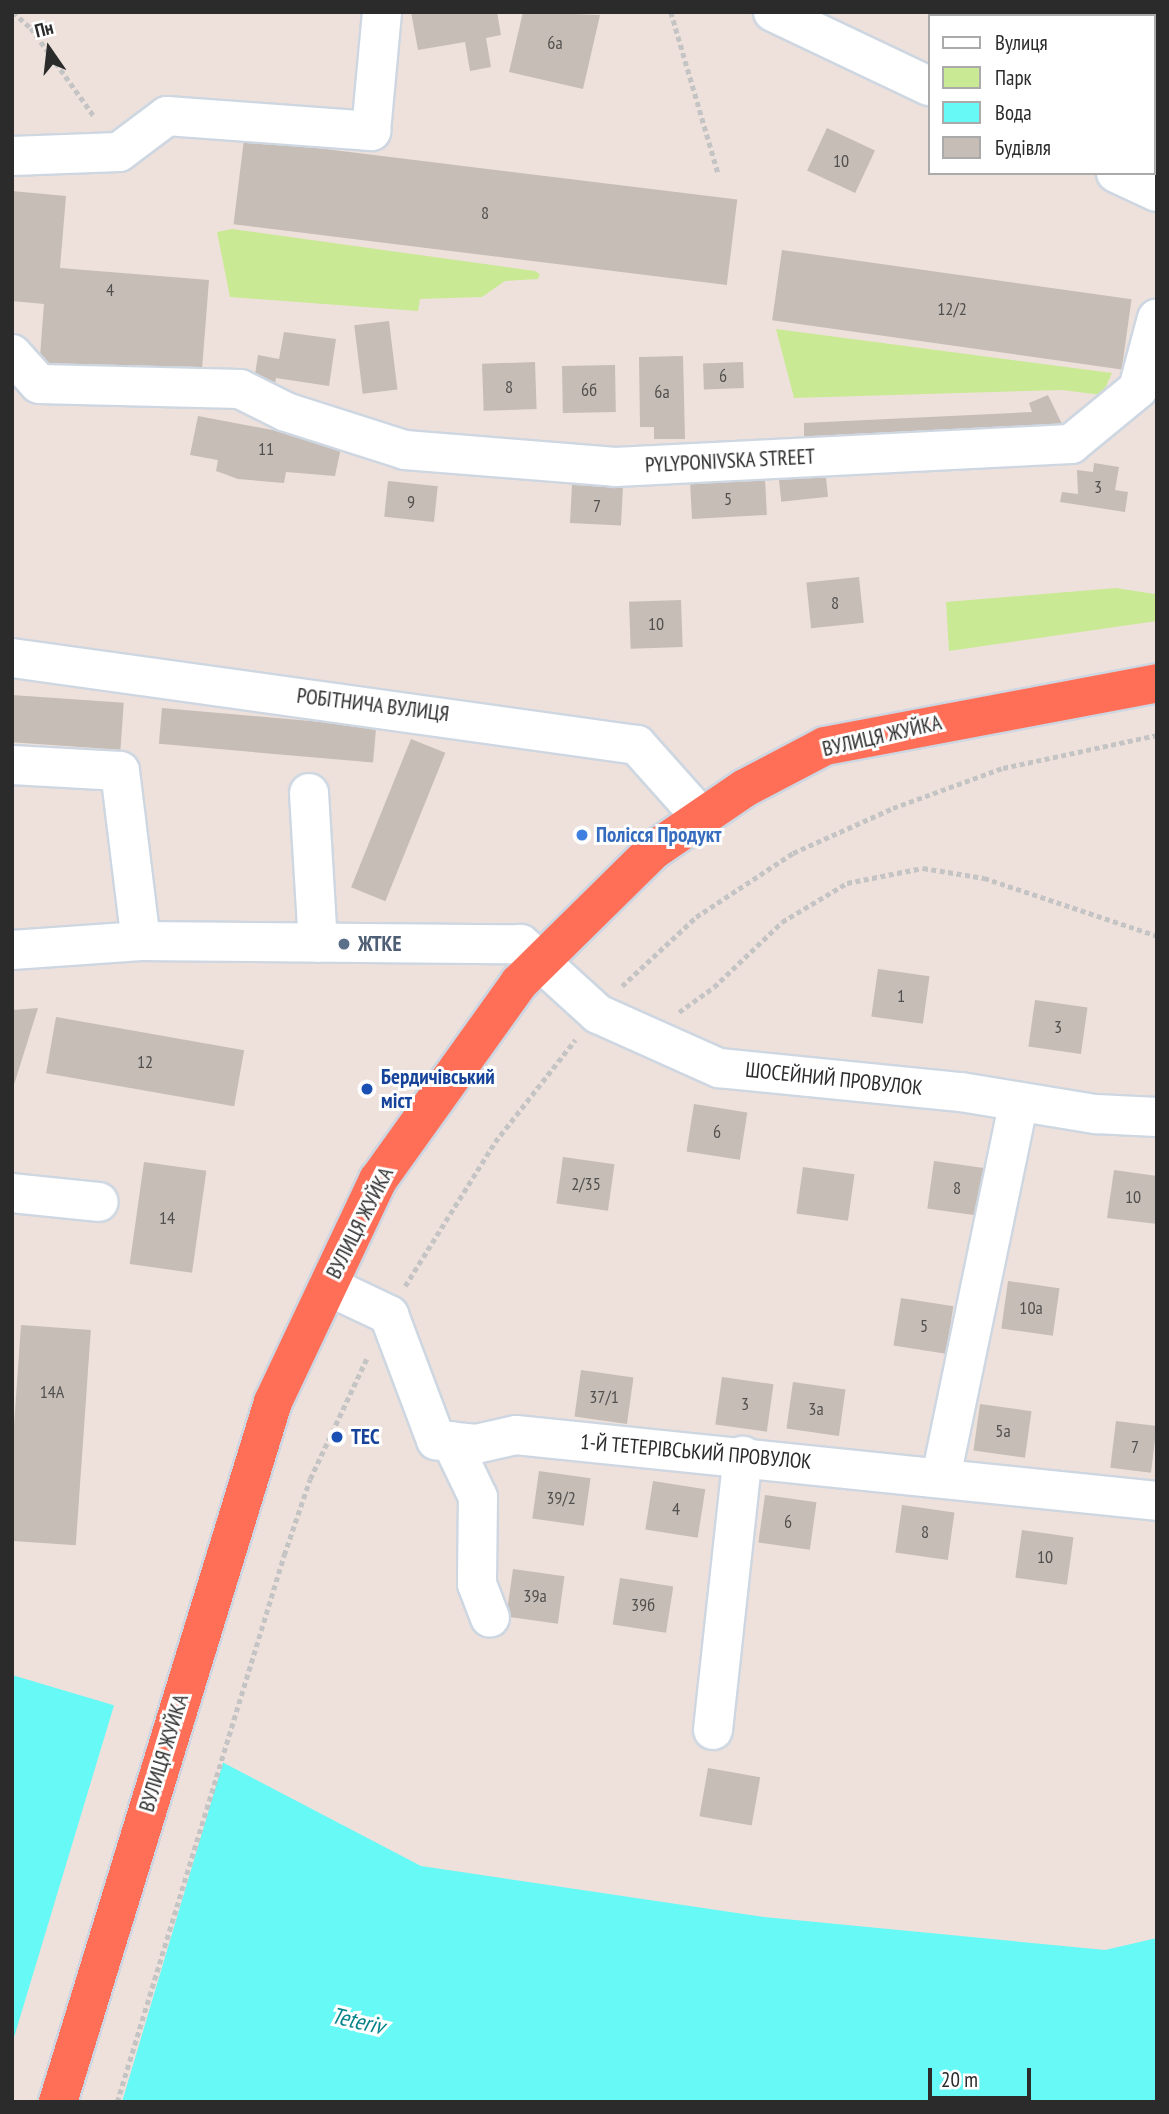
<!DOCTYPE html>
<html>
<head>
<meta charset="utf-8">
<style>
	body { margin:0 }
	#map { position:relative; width:1169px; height:2114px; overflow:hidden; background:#eee1dc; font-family:"PT Sans Narrow",sans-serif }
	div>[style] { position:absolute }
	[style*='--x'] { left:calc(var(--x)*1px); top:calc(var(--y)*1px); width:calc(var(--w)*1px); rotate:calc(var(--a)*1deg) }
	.green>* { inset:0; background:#cae994 }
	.water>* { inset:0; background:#66f9f5 }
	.pier>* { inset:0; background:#eee1dc }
	.building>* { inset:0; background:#c6bdb7; transform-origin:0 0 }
	.path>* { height:4.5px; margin-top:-2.25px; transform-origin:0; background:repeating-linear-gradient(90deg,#c4c4c4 0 5px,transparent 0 8.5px) }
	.roads { filter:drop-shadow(2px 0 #ced7e1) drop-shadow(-2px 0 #ced7e1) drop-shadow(0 2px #ced7e1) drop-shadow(0 -2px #ced7e1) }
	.minor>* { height:38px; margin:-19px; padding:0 19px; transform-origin:19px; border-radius:19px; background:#fff }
	.highway>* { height:38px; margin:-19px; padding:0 19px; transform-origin:19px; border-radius:19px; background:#ff6e56 }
	.dots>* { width:19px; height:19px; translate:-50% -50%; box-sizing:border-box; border:4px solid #fff; border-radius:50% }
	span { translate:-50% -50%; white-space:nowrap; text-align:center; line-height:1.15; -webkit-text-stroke:6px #fff; paint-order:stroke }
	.number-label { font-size:18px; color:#52504e }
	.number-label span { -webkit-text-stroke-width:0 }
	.street-label { font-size:21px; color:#2b2b2b }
	.shop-label { font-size:21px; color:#366cbe; font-weight:700 }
	.left { translate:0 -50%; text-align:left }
	.service-label { font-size:21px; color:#4e5e75; font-weight:700 }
	.transit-label { font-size:21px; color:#164399; font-weight:700 }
	.water-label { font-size:23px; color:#05838a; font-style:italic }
	.frame { position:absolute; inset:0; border:14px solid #2b2b2b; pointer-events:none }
	.legend { position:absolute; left:928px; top:14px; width:228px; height:161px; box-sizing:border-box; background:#fff; border:2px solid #aaa; margin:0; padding:9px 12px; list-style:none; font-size:21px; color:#2b2b2b }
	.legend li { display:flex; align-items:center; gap:14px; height:35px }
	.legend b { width:35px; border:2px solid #aaa }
	.north { position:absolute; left:14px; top:14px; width:70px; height:70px; -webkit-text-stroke:5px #fff; paint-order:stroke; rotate:346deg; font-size:19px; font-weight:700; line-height:28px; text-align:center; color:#2b2b2b }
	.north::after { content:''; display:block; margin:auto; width:24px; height:32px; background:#2b2b2b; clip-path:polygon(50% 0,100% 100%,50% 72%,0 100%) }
	.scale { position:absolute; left:928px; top:2068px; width:103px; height:32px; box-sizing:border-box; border:4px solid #2b2b2b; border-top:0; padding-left:9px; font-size:21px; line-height:24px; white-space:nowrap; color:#2b2b2b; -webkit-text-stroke:5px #fff; paint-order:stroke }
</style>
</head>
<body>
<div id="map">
	<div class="green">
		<div style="clip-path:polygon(232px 229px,535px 271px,540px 274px,538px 279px,505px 281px,482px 297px,420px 299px,418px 311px,230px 297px,217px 232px)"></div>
		<div style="clip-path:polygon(776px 329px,1112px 373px,1102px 395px,1062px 390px,794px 398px)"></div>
		<div style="clip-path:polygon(1116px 588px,1155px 594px,1157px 589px,1157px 621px,949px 651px,946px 602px)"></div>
	</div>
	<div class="water">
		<div style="clip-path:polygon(12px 1675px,113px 1705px,421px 1866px,764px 1917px,1105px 1950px,1157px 1938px,1157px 2102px,12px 2102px)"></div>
	</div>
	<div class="pier">
		<div style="clip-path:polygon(115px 1702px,224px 1759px,122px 2102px,12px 2102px,12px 2044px)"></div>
	</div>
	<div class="building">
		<div style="clip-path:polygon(411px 12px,497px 12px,501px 35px,486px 38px,491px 67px,470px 71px,465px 42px,418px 50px)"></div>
		<div style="clip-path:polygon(523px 12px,600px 15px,583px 89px,509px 72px)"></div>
		<div style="clip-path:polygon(938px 12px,1020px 12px,1018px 16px)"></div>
		<div style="left:827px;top:128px;width:53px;height:47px;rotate:25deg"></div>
		<div style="left:244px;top:139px;width:497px;height:86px;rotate:7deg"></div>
		<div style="clip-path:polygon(12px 191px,66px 196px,60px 268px,209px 280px,201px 382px,39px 369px,44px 304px,12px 301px)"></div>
		<div style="left:782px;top:250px;width:353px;height:71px;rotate:8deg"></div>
		<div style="left:389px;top:321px;width:69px;height:35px;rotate:83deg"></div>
		<div style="clip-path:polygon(284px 332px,336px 339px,329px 386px,276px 378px,275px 385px,254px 381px,258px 355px,279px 359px)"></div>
		<div style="clip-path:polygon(683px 356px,685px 439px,654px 439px,654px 427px,640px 427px,639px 357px)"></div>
		<div style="left:535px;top:362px;width:47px;height:53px;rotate:88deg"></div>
		<div style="left:743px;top:362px;width:26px;height:40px;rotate:88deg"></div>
		<div style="left:615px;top:365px;width:47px;height:53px;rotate:89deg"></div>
		<div style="clip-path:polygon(1048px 395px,1064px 428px,804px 441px,804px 423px,1032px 412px,1029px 403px)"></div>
		<div style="clip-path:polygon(198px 416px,342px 443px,335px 476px,286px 472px,284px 483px,238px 479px,216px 471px,218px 460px,190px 455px)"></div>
		<div style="clip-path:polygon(1094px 463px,1119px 467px,1115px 490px,1128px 492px,1125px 512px,1060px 502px,1062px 492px,1078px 494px,1077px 470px,1093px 472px)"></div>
		<div style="left:825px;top:468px;width:29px;height:47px;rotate:84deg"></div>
		<div style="left:765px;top:479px;width:36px;height:75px;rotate:87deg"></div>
		<div style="left:388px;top:481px;width:50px;height:36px;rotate:6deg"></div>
		<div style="left:572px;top:485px;width:51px;height:38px;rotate:3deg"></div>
		<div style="left:859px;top:577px;width:46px;height:53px;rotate:84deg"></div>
		<div style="left:681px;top:600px;width:47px;height:52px;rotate:88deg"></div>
		<div style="left:12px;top:695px;width:112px;height:47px;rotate:4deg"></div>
		<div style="left:162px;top:708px;width:215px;height:36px;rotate:5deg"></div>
		<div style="left:411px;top:739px;width:37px;height:160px;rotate:22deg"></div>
		<div style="left:878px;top:969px;width:52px;height:48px;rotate:8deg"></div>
		<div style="left:1035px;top:1000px;width:53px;height:47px;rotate:8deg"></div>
		<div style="clip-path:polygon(38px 1008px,13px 1088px,12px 1088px,12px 1010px)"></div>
		<div style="left:56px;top:1017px;width:191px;height:57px;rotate:10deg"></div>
		<div style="left:694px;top:1104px;width:54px;height:48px;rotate:9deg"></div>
		<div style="left:563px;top:1157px;width:52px;height:47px;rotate:8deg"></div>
		<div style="left:934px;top:1161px;width:52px;height:48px;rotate:8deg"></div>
		<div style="left:144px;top:1162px;width:63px;height:103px;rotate:8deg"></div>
		<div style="left:803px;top:1167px;width:52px;height:47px;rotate:8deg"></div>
		<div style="clip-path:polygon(1114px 1170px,1157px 1176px,1157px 1224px,1107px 1218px)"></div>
		<div style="left:1008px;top:1281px;width:52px;height:48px;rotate:8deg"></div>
		<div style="left:901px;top:1298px;width:53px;height:48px;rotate:9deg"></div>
		<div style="left:21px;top:1325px;width:70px;height:216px;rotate:4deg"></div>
		<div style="left:581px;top:1370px;width:53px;height:47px;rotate:8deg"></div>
		<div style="left:722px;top:1377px;width:52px;height:48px;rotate:8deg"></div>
		<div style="left:793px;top:1382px;width:53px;height:47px;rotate:8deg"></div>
		<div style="left:980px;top:1404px;width:52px;height:47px;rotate:8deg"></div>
		<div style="left:1116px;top:1421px;width:41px;height:47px;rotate:7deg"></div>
		<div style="left:539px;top:1471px;width:52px;height:48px;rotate:8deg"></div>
		<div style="left:653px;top:1481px;width:53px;height:49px;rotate:9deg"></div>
		<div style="left:765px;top:1495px;width:52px;height:48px;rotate:8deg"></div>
		<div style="left:902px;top:1505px;width:53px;height:48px;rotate:8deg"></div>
		<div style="left:1022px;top:1530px;width:52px;height:48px;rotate:8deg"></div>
		<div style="left:513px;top:1569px;width:52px;height:48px;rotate:8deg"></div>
		<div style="left:620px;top:1578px;width:54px;height:47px;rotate:9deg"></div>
		<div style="left:708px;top:1768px;width:53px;height:49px;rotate:10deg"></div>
	</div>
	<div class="path">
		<div style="--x:13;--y:12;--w:24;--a:42"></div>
		<div style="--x:31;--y:28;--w:108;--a:54.4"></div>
		<div style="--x:671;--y:12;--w:168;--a:73.7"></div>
		<div style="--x:622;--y:986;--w:101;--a:-43"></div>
		<div style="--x:696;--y:917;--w:116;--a:-33.4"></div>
		<div style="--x:793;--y:853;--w:110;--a:-24.2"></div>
		<div style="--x:893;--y:808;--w:117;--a:-20"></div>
		<div style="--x:1003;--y:768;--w:157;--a:-12.1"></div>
		<div style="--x:679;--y:1012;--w:43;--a:-35.5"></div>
		<div style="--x:714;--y:987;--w:94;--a:-43.7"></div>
		<div style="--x:782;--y:922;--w:76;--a:-31"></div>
		<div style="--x:847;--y:883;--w:77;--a:-11.2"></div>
		<div style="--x:923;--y:868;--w:62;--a:9.3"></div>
		<div style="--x:984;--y:878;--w:182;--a:18.5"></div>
		<div style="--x:405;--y:1286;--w:170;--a:-58"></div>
		<div style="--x:495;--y:1142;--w:130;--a:-51.9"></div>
		<div style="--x:117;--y:2102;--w:572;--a:-73.02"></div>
		<div style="--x:284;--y:1555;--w:80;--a:-71.1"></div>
		<div style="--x:310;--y:1479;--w:134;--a:-64.8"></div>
	</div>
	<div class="roads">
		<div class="minor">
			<div style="--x:773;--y:12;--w:173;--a:25.4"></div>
			<div style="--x:12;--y:156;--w:107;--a:-2.1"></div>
			<div style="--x:119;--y:152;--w:60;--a:-36.9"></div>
			<div style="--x:167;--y:116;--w:205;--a:4.2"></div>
			<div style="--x:371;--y:131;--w:120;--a:-84.7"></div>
			<div style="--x:1116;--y:173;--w:45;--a:24.9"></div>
			<div style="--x:12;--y:354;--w:40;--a:48"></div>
			<div style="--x:39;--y:384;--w:201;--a:1.4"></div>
			<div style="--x:240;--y:389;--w:51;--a:26.6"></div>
			<div style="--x:286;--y:412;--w:125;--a:17.7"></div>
			<div style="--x:405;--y:450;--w:211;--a:4.6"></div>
			<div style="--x:615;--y:467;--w:457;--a:-2.9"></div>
			<div style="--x:1071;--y:444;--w:87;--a:-39.4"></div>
			<div style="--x:1138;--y:389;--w:73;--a:-75"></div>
			<div style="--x:12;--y:658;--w:631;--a:7.92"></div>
			<div style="--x:637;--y:745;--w:98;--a:48.3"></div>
			<div style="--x:12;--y:765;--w:108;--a:3.2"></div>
			<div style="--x:120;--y:771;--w:171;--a:83"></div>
			<div style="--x:309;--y:793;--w:150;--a:86.6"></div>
			<div style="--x:12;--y:950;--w:129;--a:-4"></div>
			<div style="--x:141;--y:941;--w:380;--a:0.5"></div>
			<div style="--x:521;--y:944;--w:104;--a:42.3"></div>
			<div style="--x:598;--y:1014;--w:133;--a:24.1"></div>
			<div style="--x:719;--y:1068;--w:243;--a:5.7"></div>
			<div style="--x:961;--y:1092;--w:137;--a:9.3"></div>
			<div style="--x:1096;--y:1114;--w:61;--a:2.8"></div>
			<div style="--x:12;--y:1193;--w:87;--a:5.9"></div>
			<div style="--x:328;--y:1286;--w:68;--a:25.4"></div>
			<div style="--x:389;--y:1315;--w:134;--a:69.4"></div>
			<div style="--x:436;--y:1440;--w:40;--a:5.7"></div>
			<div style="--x:476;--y:1444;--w:41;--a:-12.7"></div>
			<div style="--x:516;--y:1435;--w:644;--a:5.88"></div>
			<div style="--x:451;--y:1441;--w:62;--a:64.3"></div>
			<div style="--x:478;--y:1497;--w:87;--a:90.7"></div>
			<div style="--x:477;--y:1584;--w:36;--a:69"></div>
			<div style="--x:941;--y:1477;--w:383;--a:-78.3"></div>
			<div style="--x:713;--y:1730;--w:276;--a:-83.8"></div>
		</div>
		<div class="highway">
			<div style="--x:58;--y:2102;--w:732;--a:-72.93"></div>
			<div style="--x:273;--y:1402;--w:246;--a:-64.7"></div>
			<div style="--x:378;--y:1180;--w:242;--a:-54.4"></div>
			<div style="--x:519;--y:983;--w:190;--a:-44.6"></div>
			<div style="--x:654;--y:850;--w:110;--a:-34.3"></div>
			<div style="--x:745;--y:788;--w:90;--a:-27.7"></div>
			<div style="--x:825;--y:746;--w:338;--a:-10.7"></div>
		</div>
	</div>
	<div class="dots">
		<div style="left:582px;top:835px;background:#3f7fe0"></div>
		<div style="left:344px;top:944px;background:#5c6f8a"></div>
		<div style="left:367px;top:1089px;background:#1a4fb4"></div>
		<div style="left:337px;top:1437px;background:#1a4fb4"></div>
	</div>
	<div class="number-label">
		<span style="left:555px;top:43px">6а</span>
		<span style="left:841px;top:161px">10</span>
		<span style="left:485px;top:213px">8</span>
		<span style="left:110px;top:290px">4</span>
		<span style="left:952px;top:309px">12/2</span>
		<span style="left:723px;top:376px">6</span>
		<span style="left:509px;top:387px">8</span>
		<span style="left:589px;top:390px">6б</span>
		<span style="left:662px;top:392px">6а</span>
		<span style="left:266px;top:449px">11</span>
		<span style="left:1098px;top:487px">3</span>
		<span style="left:728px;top:499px">5</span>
		<span style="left:411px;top:502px">9</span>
		<span style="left:597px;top:506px">7</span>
		<span style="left:835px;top:603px">8</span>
		<span style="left:656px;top:624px">10</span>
		<span style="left:901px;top:996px">1</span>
		<span style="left:1058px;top:1027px">3</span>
		<span style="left:145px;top:1062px">12</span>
		<span style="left:717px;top:1132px">6</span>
		<span style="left:586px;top:1184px">2/35</span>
		<span style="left:957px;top:1188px">8</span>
		<span style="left:1133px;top:1197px">10</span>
		<span style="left:167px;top:1218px">14</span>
		<span style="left:1031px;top:1308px">10а</span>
		<span style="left:924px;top:1326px">5</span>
		<span style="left:52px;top:1392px">14А</span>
		<span style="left:604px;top:1397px">37/1</span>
		<span style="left:745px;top:1404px">3</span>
		<span style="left:816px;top:1409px">3а</span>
		<span style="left:1003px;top:1431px">5а</span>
		<span style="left:1135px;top:1447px">7</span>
		<span style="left:561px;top:1498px">39/2</span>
		<span style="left:676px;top:1509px">4</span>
		<span style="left:788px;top:1522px">6</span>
		<span style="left:925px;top:1532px">8</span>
		<span style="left:1045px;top:1557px">10</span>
		<span style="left:535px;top:1596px">39а</span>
		<span style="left:643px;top:1605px">39б</span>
	</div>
	<div class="street-label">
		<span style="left:730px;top:461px;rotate:-3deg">PYLYPONIVSKA STREET</span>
		<span style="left:373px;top:705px;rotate:7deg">РОБІТНИЧА ВУЛИЦЯ</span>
		<span style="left:882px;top:736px;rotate:-13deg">ВУЛИЦЯ ЖУЙКА</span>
		<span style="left:834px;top:1079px;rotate:6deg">ШОСЕЙНИЙ ПРОВУЛОК</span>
		<span style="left:360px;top:1223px;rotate:-63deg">ВУЛИЦЯ ЖУЙКА</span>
		<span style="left:696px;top:1452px;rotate:5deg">1-Й ТЕТЕРІВСЬКИЙ ПРОВУЛОК</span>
		<span style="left:164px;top:1753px;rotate:-73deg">ВУЛИЦЯ ЖУЙКА</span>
	</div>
	<div class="shop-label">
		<span class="left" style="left:596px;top:835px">Полісся Продукт</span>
	</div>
	<div class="service-label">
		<span class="left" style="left:358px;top:944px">ЖТКЕ</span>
	</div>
	<div class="transit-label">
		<span class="left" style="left:381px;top:1089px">Бердичівський<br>міст</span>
		<span class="left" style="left:351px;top:1437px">ТЕС</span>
	</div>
	<div class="water-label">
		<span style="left:358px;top:2021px;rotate:13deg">Teteriv</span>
	</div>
	<div class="frame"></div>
	<ul class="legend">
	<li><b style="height:9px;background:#fff"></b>Вулиця</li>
	<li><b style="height:19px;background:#cae994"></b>Парк</li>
	<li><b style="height:19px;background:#66f9f5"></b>Вода</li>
	<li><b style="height:19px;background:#c6bdb7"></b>Будівля</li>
	</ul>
	<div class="north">Пн</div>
	<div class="scale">20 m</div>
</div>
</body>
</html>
